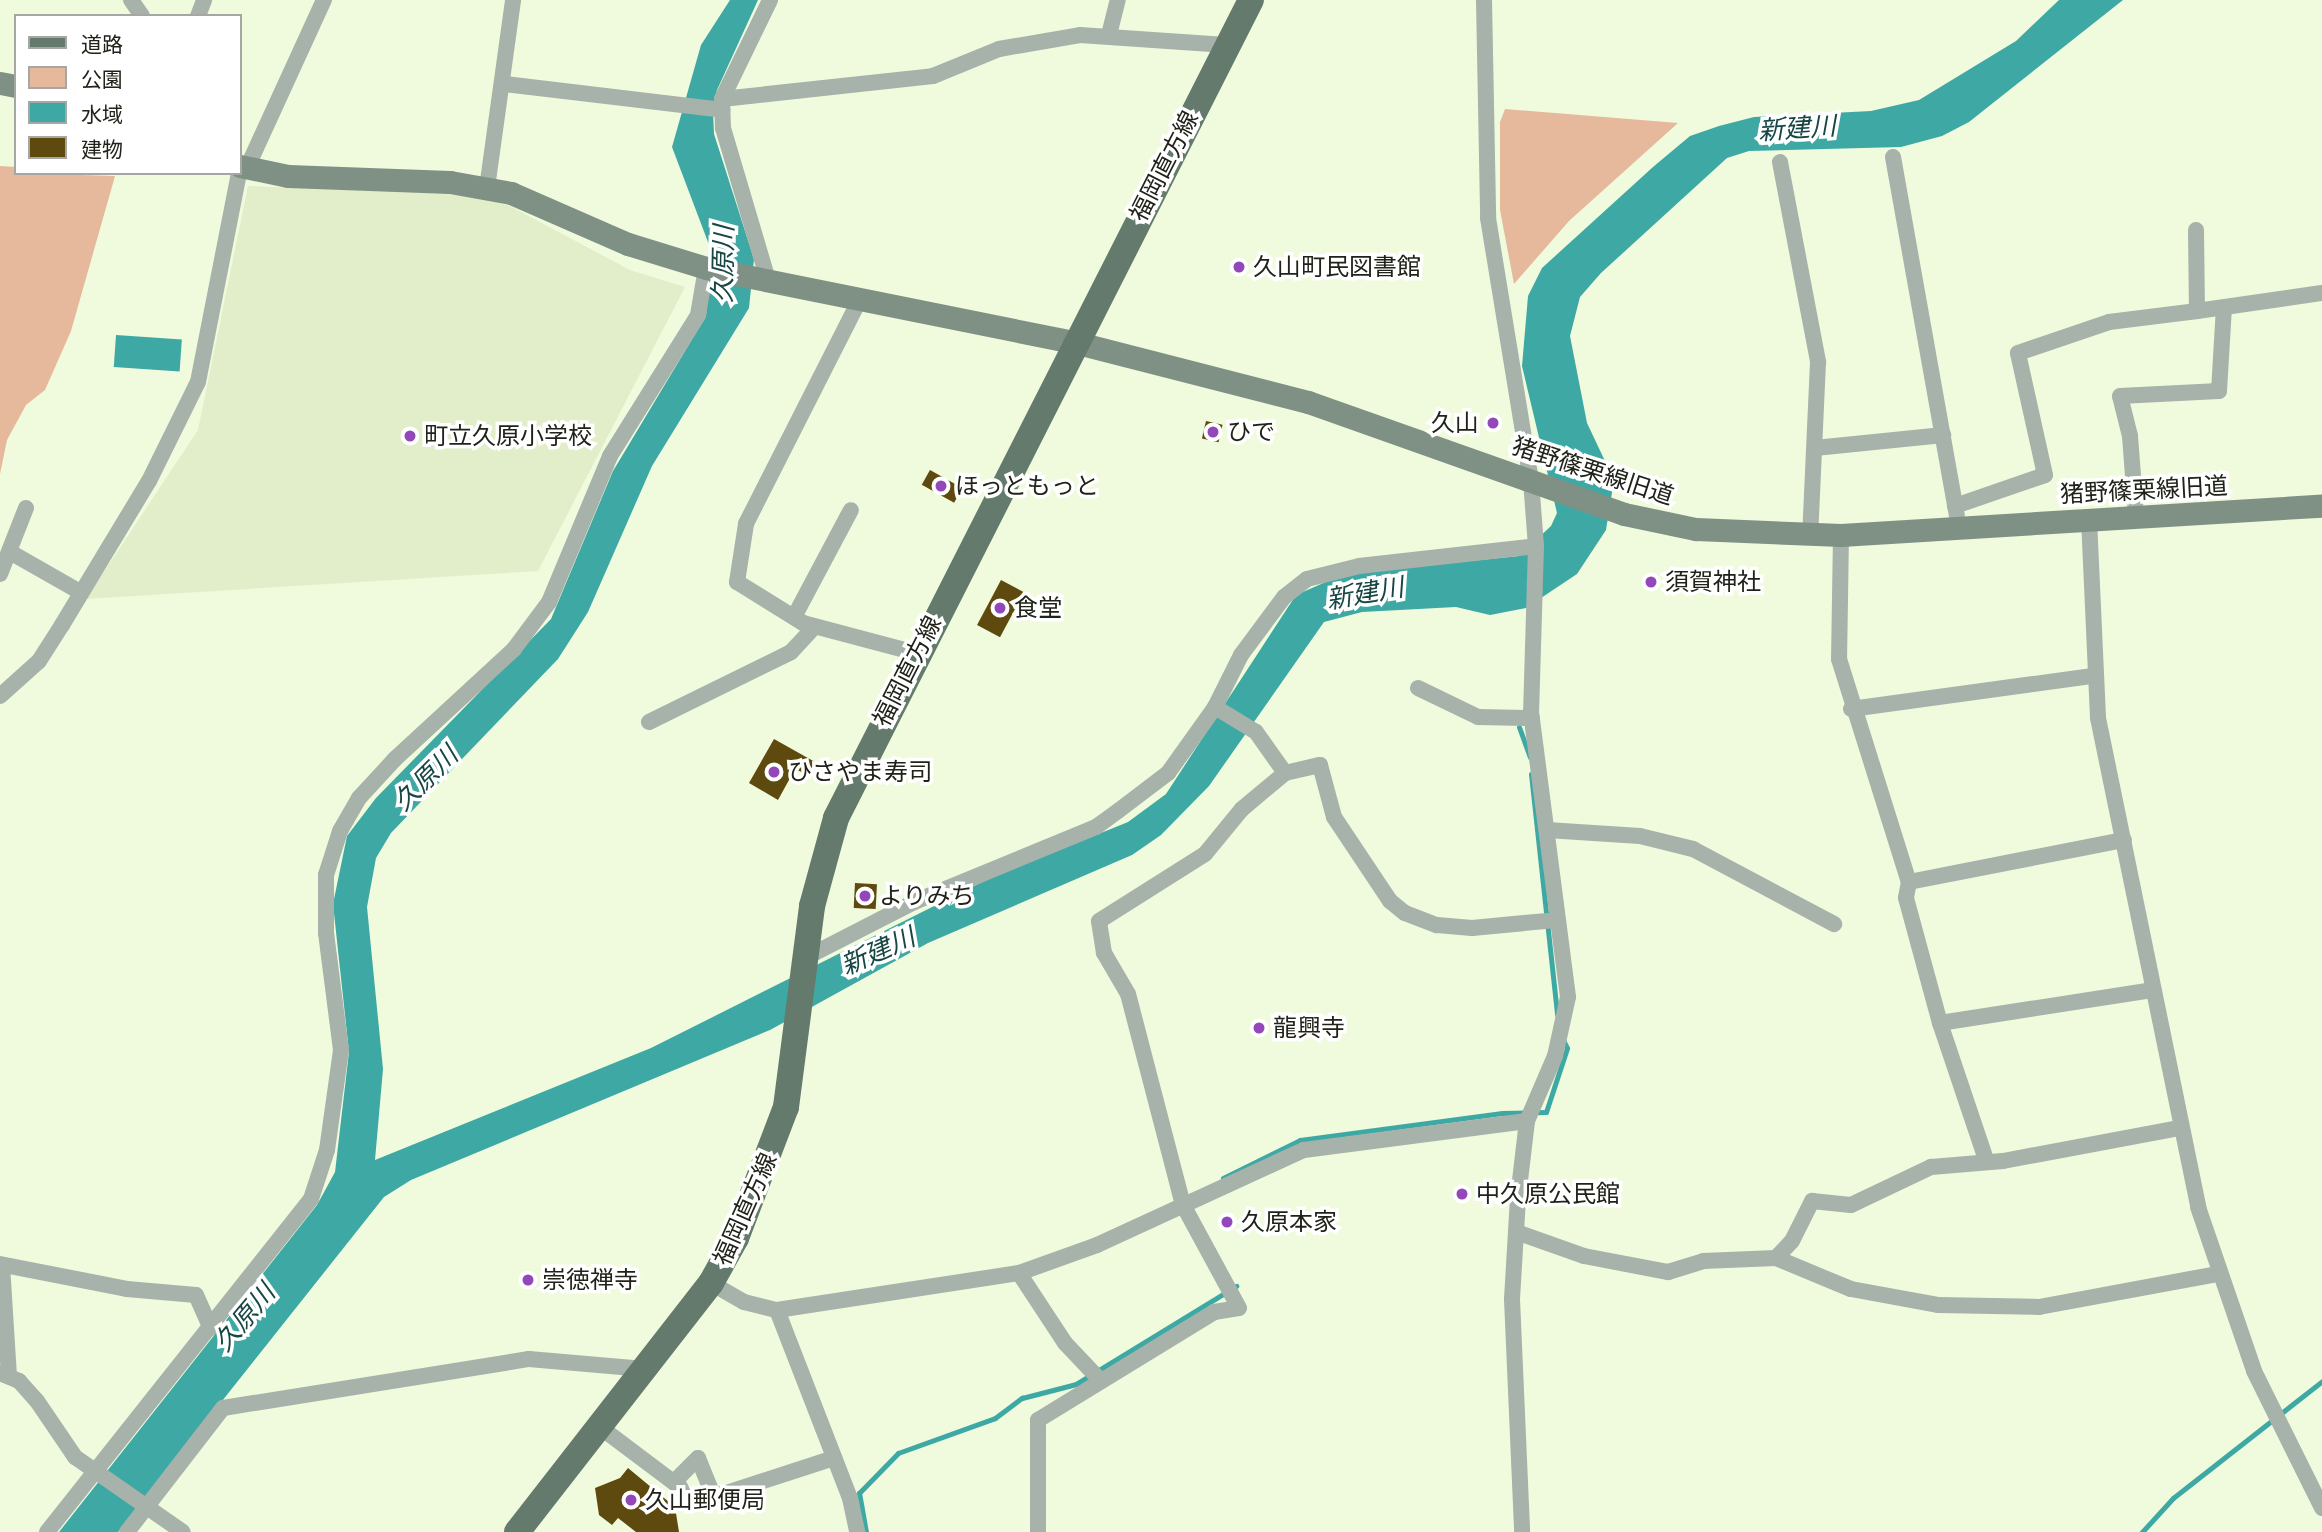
<!DOCTYPE html>
<html>
<head>
<meta charset="utf-8">
<style>
	body { margin:0 }
	#map { position:relative; width:2322px; height:1532px; overflow:hidden; background:#f0fadd; font-family:Helvetica,"Noto Sans JP",sans-serif }
	div>[style] { position:absolute }
	[style*='--x'] { left:calc(var(--x)*1px); top:calc(var(--y)*1px); width:calc(var(--w)*1px); rotate:calc(var(--a)*1deg) }
	.built>* { inset:0; background:#e2eeca }
	.green>* { inset:0; background:#e6b99c }
	.water>* { inset:0; background:#3ea9a4; transform-origin:0 0 }
	.stream>* { height:5px; margin:-2.5px; padding:0 2.5px; transform-origin:2.5px; border-radius:2.5px; background:#3ea9a4 }
	.building>* { inset:0; background:#5e4a0f; transform-origin:0 0 }
	.street>* { height:16px; margin:-8px; padding:0 8px; transform-origin:8px; border-radius:8px; background:#a6b2aa }
	.secondary>* { height:23px; margin:-11.5px; padding:0 11.5px; transform-origin:11.5px; border-radius:11.5px; background:#7f9185 }
	.primary>* { height:26px; margin:-13px; padding:0 13px; transform-origin:13px; border-radius:13px; background:#647a6c }
	.dots>* { width:19px; height:19px; translate:-50% -50%; box-sizing:border-box; border:4px solid #fff; border-radius:50% }
	span { translate:-50% -50%; white-space:nowrap; text-align:center; line-height:1.15; -webkit-text-stroke:7px #fff; paint-order:stroke }
	.street-label { font-size:24px; color:#202319 }
	.poi-label { font-size:24px; color:#202319 }
	.left { translate:0 -50%; text-align:left }
	.right { translate:-100% -50%; text-align:right }
	.water-label { font-size:26px; color:#174744; font-style:italic }
	.legend { position:absolute; left:14px; top:14px; width:228px; height:161px; box-sizing:border-box; background:#fff; border:2px solid #a6a7a3; margin:0; padding:9px 12px; list-style:none; font-size:21px; color:#202319 }
	.legend li { display:flex; align-items:center; gap:14px; height:35px }
	.legend b { width:35px; border:2px solid #a6a7a3 }
</style>
</head>
<body>
<div id="map">
	<div class="built">
		<div style="clip-path:polygon(248px 186px,463px 193px,510px 206px,630px 270px,685px 287px,538px 571px,86px 599px,198px 430px)"></div>
	</div>
	<div class="green">
		<div style="clip-path:polygon(1505px 109px,1678px 123px,1569px 221px,1514px 284px,1500px 210px,1500px 122px)"></div>
		<div style="clip-path:polygon(0 166px,16px 167px,16px 173px,115px 176px,71px 331px,45px 390px,26px 405px,7px 440px,0 474px)"></div>
	</div>
	<div class="water">
		<div style="clip-path:polygon(730px 0,758px 0,717px 90px,713px 111px,714px 134px,754px 259px,749px 308px,652px 466px,588px 612px,558px 659px,391px 833px,376px 858px,367px 907px,383px 1069px,375px 1160px,651px 1048px,990px 878px,1128px 822px,1166px 794px,1296px 595px,1344px 574px,1519px 556px,1551px 526px,1557px 513px,1522px 366px,1528px 296px,1542px 268px,1653px 167px,1690px 136px,1719px 126px,1754px 117px,1871px 111px,1919px 100px,2016px 41px,2059px 0,2123px 0,1969px 122px,1942px 136px,1901px 147px,1749px 151px,1727px 158px,1601px 273px,1580px 297px,1570px 336px,1587px 423px,1614px 480px,1606px 530px,1577px 574px,1526px 608px,1490px 615px,1456px 607px,1362px 612px,1324px 622px,1209px 786px,1161px 835px,1132px 855px,928px 943px,770px 1030px,411px 1180px,384px 1197px,118px 1532px,59px 1532px,317px 1205px,335px 1172px,349px 1052px,333px 904px,347px 836px,376px 798px,551px 619px,613px 471px,706px 316px,711px 250px,672px 147px,701px 45px)"></div>
		<div style="left:116px;top:335px;width:66px;height:32px;rotate:4deg"></div>
	</div>
	<div class="stream">
		<div style="--x:1519;--y:727;--w:32;--a:70"></div>
		<div style="--x:1531;--y:774;--w:242;--a:83.8"></div>
		<div style="--x:1223;--y:1178;--w:86;--a:-26.3"></div>
		<div style="--x:1300;--y:1140;--w:204;--a:-7.6"></div>
		<div style="--x:1502;--y:1113;--w:44;--a:-1.3"></div>
		<div style="--x:1546;--y:1112;--w:67;--a:-71.8"></div>
		<div style="--x:1567;--y:1048;--w:9;--a:-117"></div>
		<div style="--x:866;--y:1532;--w:40;--a:-100"></div>
		<div style="--x:859;--y:1493;--w:56;--a:-45.7"></div>
		<div style="--x:898;--y:1453;--w:103;--a:-19.8"></div>
		<div style="--x:995;--y:1418;--w:34;--a:-37"></div>
		<div style="--x:1022;--y:1398;--w:56;--a:-14.5"></div>
		<div style="--x:1076;--y:1384;--w:188;--a:-31.5"></div>
		<div style="--x:2142;--y:1532;--w:46;--a:-47.6"></div>
		<div style="--x:2173;--y:1498;--w:189;--a:-38.1"></div>
	</div>
	<div class="building">
		<div style="left:1206px;top:421px;width:17px;height:18px;rotate:13deg"></div>
		<div style="left:930px;top:470px;width:37px;height:17px;rotate:29deg"></div>
		<div style="left:1001px;top:580px;width:26px;height:51px;rotate:28deg"></div>
		<div style="clip-path:polygon(774px 739px,815px 762px,808px 775px,795px 769px,778px 800px,749px 783px)"></div>
		<div style="left:855px;top:883px;width:22px;height:25px;rotate:3deg"></div>
		<div style="clip-path:polygon(628px 1468px,675px 1507px,679px 1532px,636px 1532px,618px 1518px,612px 1525px,599px 1515px,595px 1488px,620px 1478px)"></div>
	</div>
	<div class="street">
		<div style="--x:131;--y:0;--w:19;--a:55"></div>
		<div style="--x:1484;--y:0;--w:218;--a:88.9"></div>
		<div style="--x:1488;--y:218;--w:266;--a:80.7"></div>
		<div style="--x:1531;--y:481;--w:65;--a:85.6"></div>
		<div style="--x:1536;--y:546;--w:166;--a:91.7"></div>
		<div style="--x:1531;--y:712;--w:287;--a:82.6"></div>
		<div style="--x:1568;--y:997;--w:60;--a:102.4"></div>
		<div style="--x:1555;--y:1056;--w:71;--a:113.3"></div>
		<div style="--x:1527;--y:1121;--w:78;--a:96.7"></div>
		<div style="--x:1518;--y:1198;--w:101;--a:93.4"></div>
		<div style="--x:1512;--y:1299;--w:233;--a:87.5"></div>
		<div style="--x:198;--y:16;--w:17;--a:-69"></div>
		<div style="--x:1109;--y:35;--w:36;--a:-76"></div>
		<div style="--x:505;--y:84;--w:219;--a:6.8"></div>
		<div style="--x:722;--y:99;--w:212;--a:-6.2"></div>
		<div style="--x:933;--y:76;--w:71;--a:-22.2"></div>
		<div style="--x:999;--y:49;--w:82;--a:-9.8"></div>
		<div style="--x:1080;--y:35;--w:146;--a:3.9"></div>
		<div style="--x:1893;--y:157;--w:364;--a:79.9"></div>
		<div style="--x:1780;--y:162;--w:204;--a:79.2"></div>
		<div style="--x:1818;--y:362;--w:173;--a:92.6"></div>
		<div style="--x:247;--y:168;--w:185;--a:-65.4"></div>
		<div style="--x:487;--y:188;--w:190;--a:-82.1"></div>
		<div style="--x:2196;--y:230;--w:81;--a:89.3"></div>
		<div style="--x:2197;--y:311;--w:126;--a:-8.2"></div>
		<div style="--x:768;--y:280;--w:159;--a:-106.5"></div>
		<div style="--x:723;--y:128;--w:29;--a:-92"></div>
		<div style="--x:722;--y:99;--w:110;--a:-64.1"></div>
		<div style="--x:860;--y:299;--w:252;--a:116.9"></div>
		<div style="--x:746;--y:524;--w:59;--a:98.8"></div>
		<div style="--x:737;--y:582;--w:78;--a:31.8"></div>
		<div style="--x:803;--y:623;--w:117;--a:14.9"></div>
		<div style="--x:1815;--y:448;--w:129;--a:-5.8"></div>
		<div style="--x:1955;--y:506;--w:95;--a:-19"></div>
		<div style="--x:2045;--y:475;--w:125;--a:-102.5"></div>
		<div style="--x:2018;--y:353;--w:96;--a:-18.8"></div>
		<div style="--x:2109;--y:322;--w:89;--a:-7.1"></div>
		<div style="--x:2136;--y:516;--w:80;--a:-94.3"></div>
		<div style="--x:2130;--y:436;--w:41;--a:-104"></div>
		<div style="--x:2120;--y:396;--w:99;--a:-2.9"></div>
		<div style="--x:2219;--y:391;--w:84;--a:-86.6"></div>
		<div style="--x:2089;--y:519;--w:199;--a:87.4"></div>
		<div style="--x:2098;--y:718;--w:499;--a:78.4"></div>
		<div style="--x:2198;--y:1207;--w:173;--a:71.1"></div>
		<div style="--x:2254;--y:1371;--w:153;--a:63.6"></div>
		<div style="--x:1841;--y:535;--w:124;--a:90.9"></div>
		<div style="--x:1839;--y:659;--w:234;--a:72.6"></div>
		<div style="--x:1909;--y:882;--w:16;--a:101"></div>
		<div style="--x:1906;--y:898;--w:130;--a:74.8"></div>
		<div style="--x:1940;--y:1023;--w:145;--a:71.4"></div>
		<div style="--x:10;--y:552;--w:81;--a:29.7"></div>
		<div style="--x:0;--y:574;--w:71;--a:-68.5"></div>
		<div style="--x:794;--y:617;--w:121;--a:-62"></div>
		<div style="--x:1418;--y:688;--w:67;--a:25.8"></div>
		<div style="--x:1478;--y:717;--w:54;--a:1.1"></div>
		<div style="--x:0;--y:696;--w:52;--a:-41.9"></div>
		<div style="--x:39;--y:661;--w:43;--a:-57.4"></div>
		<div style="--x:62;--y:625;--w:168;--a:-58.9"></div>
		<div style="--x:149;--y:481;--w:110;--a:-63.7"></div>
		<div style="--x:198;--y:382;--w:213;--a:-78.9"></div>
		<div style="--x:1215;--y:707;--w:48;--a:31.4"></div>
		<div style="--x:1256;--y:732;--w:50;--a:54.7"></div>
		<div style="--x:1851;--y:709;--w:244;--a:-7.8"></div>
		<div style="--x:649;--y:722;--w:158;--a:-26.2"></div>
		<div style="--x:791;--y:652;--w:35;--a:-47"></div>
		<div style="--x:1547;--y:830;--w:93;--a:3.7"></div>
		<div style="--x:1640;--y:836;--w:55;--a:13.8"></div>
		<div style="--x:1693;--y:849;--w:160;--a:28"></div>
		<div style="--x:1909;--y:882;--w:219;--a:-11.1"></div>
		<div style="--x:805;--y:958;--w:123;--a:-27.2"></div>
		<div style="--x:914;--y:902;--w:197;--a:-22.4"></div>
		<div style="--x:1096;--y:827;--w:27;--a:-36"></div>
		<div style="--x:1118;--y:811;--w:63;--a:-37.2"></div>
		<div style="--x:1168;--y:773;--w:81;--a:-54.5"></div>
		<div style="--x:1215;--y:707;--w:58;--a:-63.4"></div>
		<div style="--x:1241;--y:655;--w:72;--a:-53.4"></div>
		<div style="--x:1284;--y:597;--w:29;--a:-38"></div>
		<div style="--x:1307;--y:579;--w:54;--a:-14"></div>
		<div style="--x:1359;--y:566;--w:178;--a:-6.4"></div>
		<div style="--x:1940;--y:1023;--w:216;--a:-8.8"></div>
		<div style="--x:1519;--y:1233;--w:69;--a:19.5"></div>
		<div style="--x:1584;--y:1256;--w:86;--a:10.8"></div>
		<div style="--x:1668;--y:1272;--w:37;--a:-17"></div>
		<div style="--x:1703;--y:1261;--w:73;--a:-2.4"></div>
		<div style="--x:1776;--y:1258;--w:81;--a:22.5"></div>
		<div style="--x:1851;--y:1289;--w:88;--a:10.4"></div>
		<div style="--x:1938;--y:1305;--w:101;--a:1.1"></div>
		<div style="--x:2039;--y:1307;--w:181;--a:-10.5"></div>
		<div style="--x:1776;--y:1258;--w:23;--a:-47"></div>
		<div style="--x:1792;--y:1241;--w:45;--a:-63.4"></div>
		<div style="--x:1812;--y:1201;--w:39;--a:6"></div>
		<div style="--x:1851;--y:1205;--w:89;--a:-25.4"></div>
		<div style="--x:1931;--y:1167;--w:72;--a:-4.8"></div>
		<div style="--x:2003;--y:1161;--w:180;--a:-10.6"></div>
		<div style="--x:0;--y:1264;--w:129;--a:11.1"></div>
		<div style="--x:127;--y:1289;--w:69;--a:5"></div>
		<div style="--x:196;--y:1295;--w:36;--a:66"></div>
		<div style="--x:2;--y:1265;--w:110;--a:86.4"></div>
		<div style="--x:1019;--y:1273;--w:84;--a:56.7"></div>
		<div style="--x:1065;--y:1343;--w:51;--a:46.6"></div>
		<div style="--x:711;--y:1283;--w:38;--a:30"></div>
		<div style="--x:744;--y:1302;--w:34;--a:14"></div>
		<div style="--x:777;--y:1310;--w:245;--a:-8.7"></div>
		<div style="--x:1019;--y:1273;--w:83;--a:-19.7"></div>
		<div style="--x:1097;--y:1245;--w:228;--a:-24.7"></div>
		<div style="--x:1304;--y:1150;--w:225;--a:-7.4"></div>
		<div style="--x:777;--y:1310;--w:202;--a:68.8"></div>
		<div style="--x:850;--y:1498;--w:35;--a:78"></div>
		<div style="--x:0;--y:1373;--w:21;--a:23"></div>
		<div style="--x:19;--y:1381;--w:27;--a:48"></div>
		<div style="--x:37;--y:1401;--w:68;--a:55.8"></div>
		<div style="--x:75;--y:1457;--w:131;--a:34.8"></div>
		<div style="--x:600;--y:1427;--w:100;--a:36.9"></div>
		<div style="--x:680;--y:1487;--w:13;--a:63"></div>
		<div style="--x:686;--y:1499;--w:37;--a:-8"></div>
		<div style="--x:723;--y:1494;--w:117;--a:-18"></div>
		<div style="--x:674;--y:1482;--w:34;--a:-45"></div>
		<div style="--x:698;--y:1458;--w:40;--a:68"></div>
		<div style="--x:47;--y:1532;--w:425;--a:-51.6"></div>
		<div style="--x:311;--y:1199;--w:52;--a:-71.9"></div>
		<div style="--x:327;--y:1150;--w:101;--a:-82"></div>
		<div style="--x:341;--y:1050;--w:118;--a:-97.3"></div>
		<div style="--x:326;--y:933;--w:58;--a:-90"></div>
		<div style="--x:326;--y:875;--w:46;--a:-72.3"></div>
		<div style="--x:340;--y:831;--w:38;--a:-60"></div>
		<div style="--x:359;--y:798;--w:53;--a:-47.3"></div>
		<div style="--x:395;--y:759;--w:162;--a:-42.7"></div>
		<div style="--x:514;--y:649;--w:59;--a:-53.3"></div>
		<div style="--x:549;--y:602;--w:158;--a:-67.3"></div>
		<div style="--x:610;--y:456;--w:166;--a:-58"></div>
		<div style="--x:698;--y:315;--w:48;--a:-80.3"></div>
		<div style="--x:127;--y:1532;--w:157;--a:-52.3"></div>
		<div style="--x:223;--y:1408;--w:310;--a:-9.1"></div>
		<div style="--x:529;--y:1359;--w:116;--a:4.9"></div>
		<div style="--x:1038;--y:1532;--w:112;--a:-90"></div>
		<div style="--x:1038;--y:1420;--w:206;--a:-31.5"></div>
		<div style="--x:1214;--y:1312;--w:25;--a:-9"></div>
		<div style="--x:1239;--y:1308;--w:117;--a:-118.5"></div>
		<div style="--x:1183;--y:1205;--w:218;--a:-104.6"></div>
		<div style="--x:1128;--y:994;--w:48;--a:-120.3"></div>
		<div style="--x:1104;--y:953;--w:32;--a:-99"></div>
		<div style="--x:1099;--y:921;--w:125;--a:-32.3"></div>
		<div style="--x:1205;--y:854;--w:58;--a:-50.6"></div>
		<div style="--x:1242;--y:809;--w:56;--a:-39.9"></div>
		<div style="--x:1285;--y:773;--w:36;--a:-13"></div>
		<div style="--x:1320;--y:765;--w:54;--a:74.9"></div>
		<div style="--x:1334;--y:817;--w:101;--a:56.3"></div>
		<div style="--x:1390;--y:901;--w:19;--a:39"></div>
		<div style="--x:1405;--y:913;--w:34;--a:21"></div>
		<div style="--x:1437;--y:925;--w:35;--a:5"></div>
		<div style="--x:1472;--y:928;--w:84;--a:-5.4"></div>
	</div>
	<div class="secondary">
		<div style="--x:0;--y:83;--w:16;--a:11"></div>
		<div style="--x:240;--y:166;--w:49;--a:11.8"></div>
		<div style="--x:288;--y:176;--w:162;--a:2.1"></div>
		<div style="--x:450;--y:182;--w:62;--a:10.2"></div>
		<div style="--x:511;--y:193;--w:128;--a:23.6"></div>
		<div style="--x:628;--y:244;--w:82;--a:17.1"></div>
		<div style="--x:706;--y:268;--w:375;--a:11.4"></div>
		<div style="--x:1074;--y:342;--w:242;--a:14.4"></div>
		<div style="--x:1308;--y:402;--w:335;--a:19.5"></div>
		<div style="--x:1624;--y:514;--w:74;--a:11.8"></div>
		<div style="--x:1696;--y:529;--w:145;--a:2.4"></div>
		<div style="--x:1841;--y:535;--w:482;--a:-3.5"></div>
	</div>
	<div class="primary">
		<div style="--x:517;--y:1532;--w:316;--a:-52.1"></div>
		<div style="--x:711;--y:1283;--w:51;--a:-60.9"></div>
		<div style="--x:736;--y:1238;--w:140;--a:-69.1"></div>
		<div style="--x:786;--y:1107;--w:203;--a:-82.6"></div>
		<div style="--x:812;--y:906;--w:91;--a:-74.7"></div>
		<div style="--x:836;--y:818;--w:917;--a:-63.1"></div>
	</div>
	<div class="dots">
		<div style="left:1239px;top:267px;background:#9348b9"></div>
		<div style="left:1493px;top:423px;background:#9348b9"></div>
		<div style="left:1213px;top:432px;background:#9348b9"></div>
		<div style="left:410px;top:436px;background:#9348b9"></div>
		<div style="left:941px;top:486px;background:#9348b9"></div>
		<div style="left:1651px;top:582px;background:#9348b9"></div>
		<div style="left:1000px;top:608px;background:#9348b9"></div>
		<div style="left:774px;top:772px;background:#9348b9"></div>
		<div style="left:865px;top:896px;background:#9348b9"></div>
		<div style="left:1259px;top:1028px;background:#9348b9"></div>
		<div style="left:1462px;top:1194px;background:#9348b9"></div>
		<div style="left:1227px;top:1222px;background:#9348b9"></div>
		<div style="left:528px;top:1280px;background:#9348b9"></div>
		<div style="left:631px;top:1500px;background:#9348b9"></div>
	</div>
	<div class="street-label">
		<span style="left:1164px;top:166px;rotate:-63deg">福岡直方線</span>
		<span style="left:1593px;top:471px;rotate:18deg">猪野篠栗線旧道</span>
		<span style="left:2144px;top:490px;rotate:-3deg">猪野篠栗線旧道</span>
		<span style="left:907px;top:671px;rotate:-63deg">福岡直方線</span>
		<span style="left:745px;top:1209px;rotate:-66deg">福岡直方線</span>
	</div>
	<div class="poi-label">
		<span class="left" style="left:1253px;top:267px">久山町民図書館</span>
		<span class="right" style="left:1479px;top:423px">久山</span>
		<span class="left" style="left:1227px;top:432px">ひで</span>
		<span class="left" style="left:424px;top:436px">町立久原小学校</span>
		<span class="left" style="left:955px;top:486px">ほっともっと</span>
		<span class="left" style="left:1665px;top:582px">須賀神社</span>
		<span class="left" style="left:1014px;top:608px">食堂</span>
		<span class="left" style="left:788px;top:772px">ひさやま寿司</span>
		<span class="left" style="left:879px;top:896px">よりみち</span>
		<span class="left" style="left:1273px;top:1028px">龍興寺</span>
		<span class="left" style="left:1476px;top:1194px">中久原公民館</span>
		<span class="left" style="left:1241px;top:1222px">久原本家</span>
		<span class="left" style="left:542px;top:1280px">崇徳禅寺</span>
		<span class="left" style="left:645px;top:1500px">久山郵便局</span>
	</div>
	<div class="water-label">
		<span style="left:1797px;top:129px;rotate:-4deg">新建川</span>
		<span style="left:724px;top:264px;rotate:-89deg">久原川</span>
		<span style="left:1365px;top:594px;rotate:-10deg">新建川</span>
		<span style="left:426px;top:779px;rotate:-45deg">久原川</span>
		<span style="left:878px;top:952px;rotate:-24deg">新建川</span>
		<span style="left:245px;top:1318px;rotate:-50deg">久原川</span>
	</div>
	<ul class="legend">
	<li><b style="height:9px;background:#647a6c"></b>道路</li>
	<li><b style="height:19px;background:#e6b99c"></b>公園</li>
	<li><b style="height:19px;background:#3ea9a4"></b>水域</li>
	<li><b style="height:19px;background:#5e4a0f"></b>建物</li>
	</ul>
</div>
</body>
</html>
